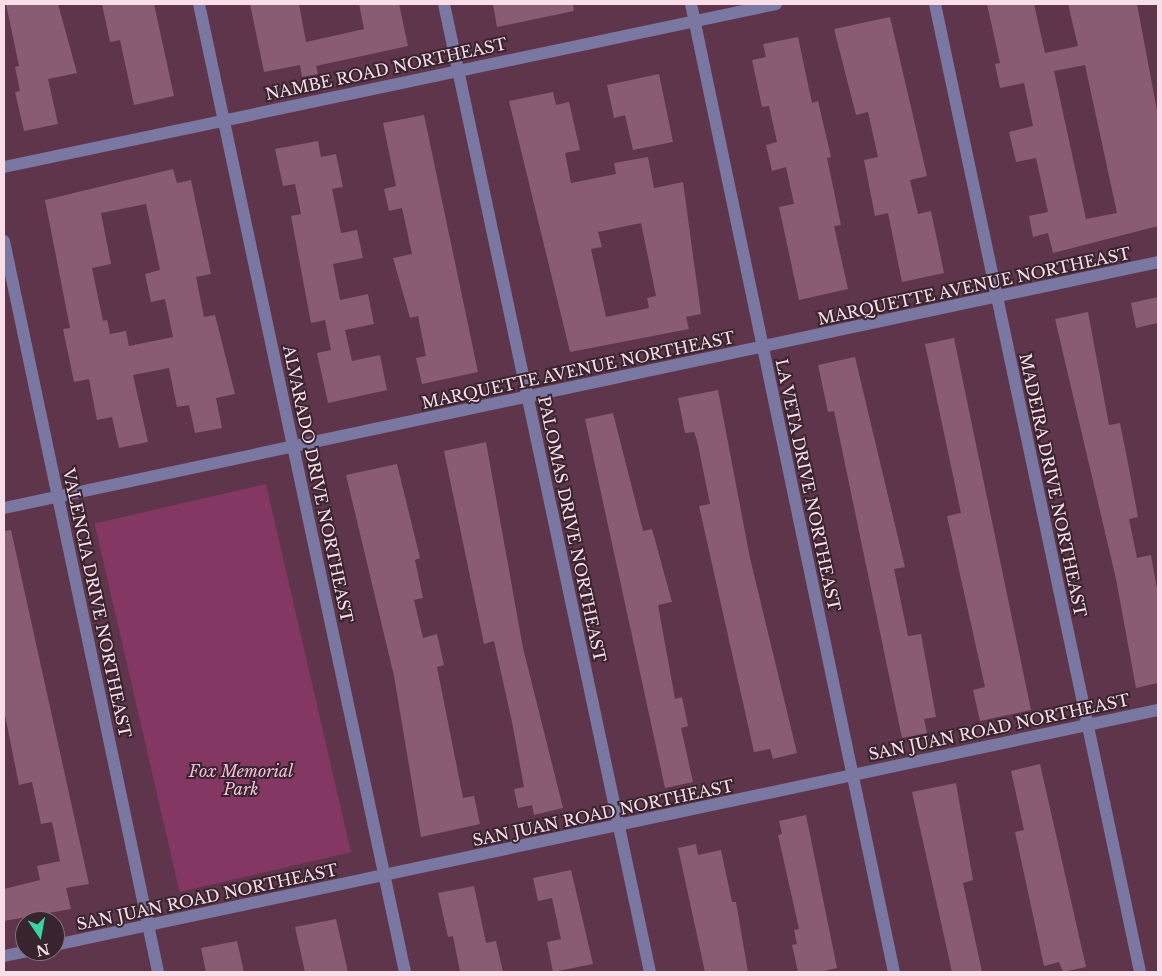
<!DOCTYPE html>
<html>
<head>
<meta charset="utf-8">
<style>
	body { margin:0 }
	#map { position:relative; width:1162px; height:976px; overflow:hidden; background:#5f354b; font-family:"Libre Baskerville",serif }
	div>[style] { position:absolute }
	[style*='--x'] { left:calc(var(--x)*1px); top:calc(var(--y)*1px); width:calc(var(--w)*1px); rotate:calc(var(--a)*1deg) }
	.green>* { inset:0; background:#843763; transform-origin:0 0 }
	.building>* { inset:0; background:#895c73 }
	.minor>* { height:12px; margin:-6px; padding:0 6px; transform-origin:6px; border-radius:6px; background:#7b77a3 }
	span { translate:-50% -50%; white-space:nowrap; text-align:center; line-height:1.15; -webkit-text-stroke:4px #38242e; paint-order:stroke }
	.street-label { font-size:16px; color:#f9deea }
	.park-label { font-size:16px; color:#f6bfda; font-style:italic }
	.frame { position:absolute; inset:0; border:5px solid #f9deea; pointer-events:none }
	.north { position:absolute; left:15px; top:911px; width:50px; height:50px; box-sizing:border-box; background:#38242e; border:1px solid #856e79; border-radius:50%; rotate:168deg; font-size:14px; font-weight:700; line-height:20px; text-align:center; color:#f9deea }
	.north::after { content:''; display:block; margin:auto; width:18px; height:22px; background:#39d4a5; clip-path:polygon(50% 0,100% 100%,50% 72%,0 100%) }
</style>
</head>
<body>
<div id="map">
	<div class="green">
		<div style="left:266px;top:484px;width:378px;height:176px;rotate:77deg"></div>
	</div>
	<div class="building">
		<div style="clip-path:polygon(6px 4px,58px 4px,77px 73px,48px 79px,58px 124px,24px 131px,15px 92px,20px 91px,15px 67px,19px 66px)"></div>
		<div style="clip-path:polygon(102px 4px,154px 4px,174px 96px,134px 105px,120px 40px,110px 42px)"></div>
		<div style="clip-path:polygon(250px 4px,299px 4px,306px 42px,364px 29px,359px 4px,399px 4px,408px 46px,316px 66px,318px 74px,302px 77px,300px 65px,264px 72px)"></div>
		<div style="clip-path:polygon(493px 4px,573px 4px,574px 11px,497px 27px)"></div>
		<div style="clip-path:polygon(evenodd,987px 4px,1034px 4px,1045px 53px,1078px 46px,1068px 4px,1137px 4px,1158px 116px,1158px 226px,1053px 253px,1048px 233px,1033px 237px,1029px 216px,1048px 212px,1036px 158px,1016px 162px,1009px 132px,1033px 126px,1024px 83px,1000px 88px,995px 64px,1000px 63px,987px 4px,1085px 65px,1117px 213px,1086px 219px,1054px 71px,1085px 65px)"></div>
		<div style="clip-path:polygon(890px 17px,927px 176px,910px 180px,918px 214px,931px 211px,944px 273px,902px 282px,888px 213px,875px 216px,864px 160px,878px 157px,868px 112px,856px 115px,834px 29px)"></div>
		<div style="clip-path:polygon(798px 37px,812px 103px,818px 101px,831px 157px,827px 158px,841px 225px,834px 226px,848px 289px,799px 300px,779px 207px,794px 204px,786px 167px,772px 171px,766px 145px,777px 142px,769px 106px,762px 107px,752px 60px,766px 57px,763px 44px)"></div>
		<div style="clip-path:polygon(659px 74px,673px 142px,633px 150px,625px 115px,614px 118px,607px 85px)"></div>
		<div style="clip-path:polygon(evenodd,553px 92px,556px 105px,569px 102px,580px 150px,565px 153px,571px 183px,616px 174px,614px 163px,648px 157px,654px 188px,683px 182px,701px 314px,686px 317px,689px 329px,570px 352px,509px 101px,553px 92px,641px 223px,656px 296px,647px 298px,649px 308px,606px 317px,591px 249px,602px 247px,598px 232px,641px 223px)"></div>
		<div style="clip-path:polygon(424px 115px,478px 372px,422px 384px,416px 358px,426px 356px,418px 316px,410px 318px,393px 258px,412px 254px,402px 208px,389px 211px,384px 189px,396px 186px,383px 123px)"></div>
		<div style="clip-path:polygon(318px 141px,321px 157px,336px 154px,343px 187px,332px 189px,341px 233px,357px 230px,363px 258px,333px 264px,340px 300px,368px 294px,374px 324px,345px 330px,352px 361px,380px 355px,387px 390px,328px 403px,317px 353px,331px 350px,325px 320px,311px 323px,291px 216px,301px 214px,295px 184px,283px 186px,275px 149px)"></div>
		<div style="clip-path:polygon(evenodd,173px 169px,177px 183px,191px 180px,211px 274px,196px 277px,204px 317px,215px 315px,235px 394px,216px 398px,222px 428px,195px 433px,189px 405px,177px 407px,169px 368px,133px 375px,148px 442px,119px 448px,112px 417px,97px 420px,89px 379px,74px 382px,63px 329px,70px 328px,45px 200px,173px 169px,146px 204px,160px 270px,145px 274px,151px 302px,165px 299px,173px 337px,129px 346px,126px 331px,110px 334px,107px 320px,103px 321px,92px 268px,111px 264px,101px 213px,146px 204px)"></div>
		<div style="clip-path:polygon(1158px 297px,1158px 323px,1136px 328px,1131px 303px)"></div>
		<div style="clip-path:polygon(1088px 312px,1109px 425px,1120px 423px,1127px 458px,1138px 517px,1129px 519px,1137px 558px,1151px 555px,1158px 595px,1158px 683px,1136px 688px,1116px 579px,1055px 319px)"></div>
		<div style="clip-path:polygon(954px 338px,1031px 710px,980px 721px,973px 690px,985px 687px,947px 516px,961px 513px,925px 344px)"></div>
		<div style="clip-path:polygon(855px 357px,905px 567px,894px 569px,908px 636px,921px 634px,936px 717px,924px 719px,927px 733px,902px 738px,834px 411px,828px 412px,818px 365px)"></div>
		<div style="clip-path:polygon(718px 390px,750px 558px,797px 753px,773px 759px,770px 749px,754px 752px,699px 506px,710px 504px,697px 440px,694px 432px,685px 433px,678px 398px)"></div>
		<div style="clip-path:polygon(613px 413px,643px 531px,652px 529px,672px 602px,658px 605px,675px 699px,682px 697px,688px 726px,681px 728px,693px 782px,665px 788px,585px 419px)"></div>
		<div style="clip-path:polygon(486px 442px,523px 648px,563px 808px,534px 815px,532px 805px,518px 808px,514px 789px,524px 787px,512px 722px,494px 641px,484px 644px,444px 451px)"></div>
		<div style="clip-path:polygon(397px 464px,420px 558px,415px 560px,423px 598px,414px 600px,423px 638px,437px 634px,444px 665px,437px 667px,463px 798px,474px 796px,480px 824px,421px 837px,394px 676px,346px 475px)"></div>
		<div style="clip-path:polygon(11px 530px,89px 884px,66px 888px,71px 909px,4px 921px,4px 889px,40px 880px,37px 866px,60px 861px,52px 822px,41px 824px,32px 782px,19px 785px,4px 710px,4px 531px)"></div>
		<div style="clip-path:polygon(1040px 764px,1086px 967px,1063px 972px,1059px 962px,1044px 966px,1015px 832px,1024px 830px,1011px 771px)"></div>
		<div style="clip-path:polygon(956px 783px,973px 880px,963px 883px,982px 972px,952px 972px,912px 792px)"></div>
		<div style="clip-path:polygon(806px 815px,837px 968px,819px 972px,798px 972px,792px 945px,797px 944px,794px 930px,799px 929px,778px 835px,782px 834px,779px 821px)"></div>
		<div style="clip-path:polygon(696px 844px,698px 855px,721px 850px,732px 902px,736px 902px,748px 972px,705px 972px,678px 848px)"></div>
		<div style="clip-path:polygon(571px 870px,593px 964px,553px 972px,547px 942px,561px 939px,552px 898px,538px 901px,533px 878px)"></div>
		<div style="clip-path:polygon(474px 886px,486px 943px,496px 941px,503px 972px,460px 972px,453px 936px,448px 937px,438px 893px)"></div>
		<div style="clip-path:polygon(336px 919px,348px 972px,305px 972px,295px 927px)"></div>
		<div style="clip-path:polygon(237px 941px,244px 972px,206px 972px,201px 948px)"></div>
	</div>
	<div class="minor">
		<div style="--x:199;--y:4;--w:990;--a:77.99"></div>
		<div style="--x:444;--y:4;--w:990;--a:77.99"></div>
		<div style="--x:691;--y:4;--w:989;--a:78.16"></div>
		<div style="--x:935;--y:4;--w:989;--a:78.04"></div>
		<div style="--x:4;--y:167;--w:789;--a:-11.92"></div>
		<div style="--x:4;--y:241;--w:747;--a:78.1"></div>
		<div style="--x:4;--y:508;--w:1180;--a:-12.03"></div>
		<div style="--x:55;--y:945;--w:1128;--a:-12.03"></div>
		<div style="--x:4;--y:956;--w:25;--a:-12"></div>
	</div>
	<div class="street-label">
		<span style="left:386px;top:69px;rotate:-12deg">NAMBE ROAD NORTHEAST</span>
		<span style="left:974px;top:286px;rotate:-12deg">MARQUETTE AVENUE NORTHEAST</span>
		<span style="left:578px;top:370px;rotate:-12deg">MARQUETTE AVENUE NORTHEAST</span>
		<span style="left:318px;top:484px;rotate:78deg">ALVARADO DRIVE NORTHEAST</span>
		<span style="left:808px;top:485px;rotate:78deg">LA VETA DRIVE NORTHEAST</span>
		<span style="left:1053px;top:485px;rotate:78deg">MADEIRA DRIVE NORTHEAST</span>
		<span style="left:572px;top:529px;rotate:78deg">PALOMAS DRIVE NORTHEAST</span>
		<span style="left:97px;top:603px;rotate:78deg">VALENCIA DRIVE NORTHEAST</span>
		<span style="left:999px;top:727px;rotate:-12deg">SAN JUAN ROAD NORTHEAST</span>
		<span style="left:603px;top:813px;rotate:-12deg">SAN JUAN ROAD NORTHEAST</span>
		<span style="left:207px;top:897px;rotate:-12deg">SAN JUAN ROAD NORTHEAST</span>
	</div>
	<div class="park-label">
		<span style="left:241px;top:780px">Fox Memorial<br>Park</span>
	</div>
	<div class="frame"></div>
	<div class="north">N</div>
</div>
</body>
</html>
